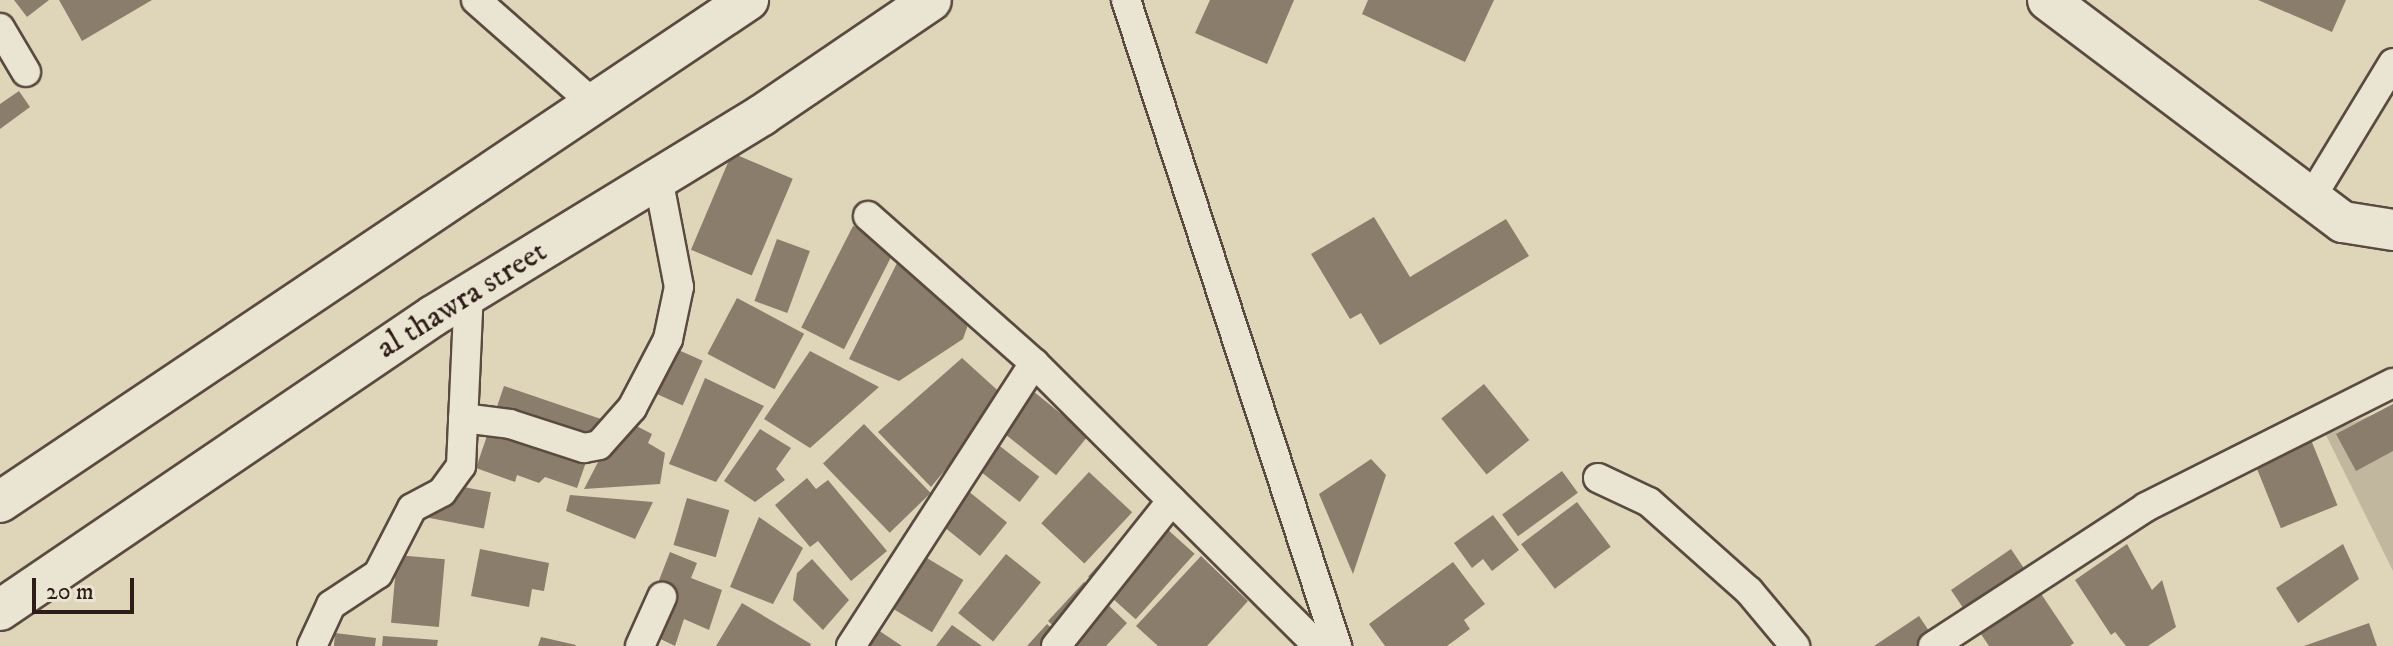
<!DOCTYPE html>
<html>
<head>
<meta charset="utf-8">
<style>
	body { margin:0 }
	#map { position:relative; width:2393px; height:646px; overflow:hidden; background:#dfd6ba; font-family:"IM FELL DW Pica",serif }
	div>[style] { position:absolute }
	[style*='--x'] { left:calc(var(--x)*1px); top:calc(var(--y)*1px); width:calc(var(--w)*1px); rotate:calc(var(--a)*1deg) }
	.green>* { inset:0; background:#c1b69e }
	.building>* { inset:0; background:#8a7d6c; transform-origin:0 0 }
	.roads { filter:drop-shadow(2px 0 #5a4a40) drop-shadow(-2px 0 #5a4a40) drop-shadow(0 2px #5a4a40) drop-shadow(0 -2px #5a4a40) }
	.street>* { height:28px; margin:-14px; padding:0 14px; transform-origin:14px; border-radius:14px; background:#eae4d2 }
	.secondary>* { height:40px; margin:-20px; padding:0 20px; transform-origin:20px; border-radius:20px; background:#eae4d2 }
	span { translate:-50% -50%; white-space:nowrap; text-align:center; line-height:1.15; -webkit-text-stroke:7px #eae4d2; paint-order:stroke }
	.street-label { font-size:32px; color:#2d1c17 }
	.scale { position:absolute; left:32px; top:578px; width:102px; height:36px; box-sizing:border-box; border:4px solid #2d1c17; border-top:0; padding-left:10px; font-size:24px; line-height:28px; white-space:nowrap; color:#2d1c17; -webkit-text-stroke:6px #eae4d2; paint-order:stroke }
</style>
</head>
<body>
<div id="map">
	<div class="green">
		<div style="clip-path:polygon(2393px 407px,2393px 571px,2325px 433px)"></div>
	</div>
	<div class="building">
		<div style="clip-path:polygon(14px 0,49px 0,27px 17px)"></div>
		<div style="clip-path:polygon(59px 0,152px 0,82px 41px)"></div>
		<div style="clip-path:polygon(1210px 0,1294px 0,1267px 64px,1195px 33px)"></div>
		<div style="clip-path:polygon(1368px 0,1494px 0,1465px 62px,1362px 14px)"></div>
		<div style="clip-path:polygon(2258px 0,2346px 0,2332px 32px)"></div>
		<div style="clip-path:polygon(19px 91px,30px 107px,0 129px,0 104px)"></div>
		<div style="left:732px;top:153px;width:66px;height:105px;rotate:23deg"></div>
		<div style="clip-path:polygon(1374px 217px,1410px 277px,1506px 219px,1529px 256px,1380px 345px,1361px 313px,1350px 319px,1311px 254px)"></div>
		<div style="left:853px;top:226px;width:48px;height:114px;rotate:27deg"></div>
		<div style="left:777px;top:239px;width:35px;height:66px;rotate:20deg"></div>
		<div style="clip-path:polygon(898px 261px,970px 319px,963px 339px,899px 381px,849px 359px)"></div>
		<div style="left:737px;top:298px;width:76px;height:63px;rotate:28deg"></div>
		<div style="left:656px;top:340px;width:51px;height:49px;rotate:24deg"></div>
		<div style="clip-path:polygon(810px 351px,879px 387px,810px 448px,764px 419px)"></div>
		<div style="clip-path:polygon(962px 358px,1005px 397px,931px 487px,878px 432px)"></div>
		<div style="clip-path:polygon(705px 378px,764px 406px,716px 482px,669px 464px)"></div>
		<div style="left:1484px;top:384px;width:72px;height:55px;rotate:51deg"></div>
		<div style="clip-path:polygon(504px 386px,601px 419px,577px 488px,545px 477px,539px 483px,517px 475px,515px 482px,476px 468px)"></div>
		<div style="left:1033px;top:391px;width:71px;height:51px;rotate:39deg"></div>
		<div style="clip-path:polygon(2393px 404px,2393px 451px,2356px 471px,2336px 434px)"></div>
		<div style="clip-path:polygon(621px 418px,652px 434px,648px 443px,665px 453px,660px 484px,584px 489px)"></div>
		<div style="left:2303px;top:420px;width:92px;height:61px;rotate:68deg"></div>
		<div style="left:864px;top:424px;width:96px;height:57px;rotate:46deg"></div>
		<div style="clip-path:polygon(760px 429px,791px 448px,776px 469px,785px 480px,755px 502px,724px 481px)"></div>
		<div style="left:996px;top:443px;width:55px;height:32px;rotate:38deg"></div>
		<div style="clip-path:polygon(1371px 459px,1386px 475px,1353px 574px,1319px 494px)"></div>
		<div style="left:1562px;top:471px;width:27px;height:74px;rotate:54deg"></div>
		<div style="left:1089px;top:472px;width:59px;height:70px;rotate:43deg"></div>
		<div style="clip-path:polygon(807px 478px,816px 489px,828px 480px,887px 551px,851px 581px,818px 541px,810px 547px,775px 505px)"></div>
		<div style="left:433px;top:481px;width:59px;height:37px;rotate:11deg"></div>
		<div style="left:962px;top:486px;width:58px;height:43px;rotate:39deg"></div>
		<div style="clip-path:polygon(570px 495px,653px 502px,635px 539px,566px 511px)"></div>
		<div style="left:687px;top:498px;width:44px;height:49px;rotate:16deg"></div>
		<div style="left:1577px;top:502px;width:56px;height:70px;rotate:53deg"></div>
		<div style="left:1147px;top:511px;width:64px;height:88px;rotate:42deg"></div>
		<div style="clip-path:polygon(1493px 515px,1519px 550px,1492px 571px,1483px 559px,1472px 568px,1454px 543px)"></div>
		<div style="clip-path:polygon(759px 517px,803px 548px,773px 604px,730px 587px)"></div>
		<div style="clip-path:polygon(2127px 544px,2152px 590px,2162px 580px,2176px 627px,2148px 646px,2126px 646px,2115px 632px,2111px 635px,2075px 580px)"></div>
		<div style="clip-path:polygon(2343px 544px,2359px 579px,2298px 623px,2276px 588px)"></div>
		<div style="clip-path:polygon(480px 549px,549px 563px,544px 591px,532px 589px,529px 607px,471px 596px)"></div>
		<div style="left:912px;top:549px;width:60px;height:61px;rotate:31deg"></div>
		<div style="clip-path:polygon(2011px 549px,2074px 643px,2070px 646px,1989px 646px,1951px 590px)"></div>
		<div style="clip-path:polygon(670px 552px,697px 563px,691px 578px,722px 590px,709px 630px,684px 619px,675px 646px,640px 629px)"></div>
		<div style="left:1006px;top:554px;width:45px;height:76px;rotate:39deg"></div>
		<div style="left:397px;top:555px;width:48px;height:68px;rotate:5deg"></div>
		<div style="clip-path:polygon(1201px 556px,1248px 601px,1207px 646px,1158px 646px,1136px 626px)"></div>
		<div style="clip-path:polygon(812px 559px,849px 600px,823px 630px,793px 600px,797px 573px)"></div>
		<div style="clip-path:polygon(1453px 562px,1485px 604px,1464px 620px,1470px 629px,1447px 646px,1385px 646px,1369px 624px)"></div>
		<div style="clip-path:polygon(1084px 582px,1127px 623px,1106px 646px,1075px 646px,1048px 621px)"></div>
		<div style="clip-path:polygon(742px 603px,811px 644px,810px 646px,716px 646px)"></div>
		<div style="clip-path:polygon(1919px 616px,1939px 646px,1874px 646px)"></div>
		<div style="clip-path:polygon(2369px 623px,2377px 646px,2304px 646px)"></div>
		<div style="clip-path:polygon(1047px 624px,1071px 646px,1027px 646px)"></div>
		<div style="clip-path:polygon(952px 625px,982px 646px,936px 646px)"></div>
		<div style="clip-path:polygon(872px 626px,902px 646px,858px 646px)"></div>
		<div style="clip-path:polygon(335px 633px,376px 638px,375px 646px,334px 646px)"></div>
		<div style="clip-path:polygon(383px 636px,438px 640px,437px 646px,382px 646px)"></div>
		<div style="clip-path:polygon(541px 637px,576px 645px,575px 646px,538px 646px)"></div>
	</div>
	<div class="roads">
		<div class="street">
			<div style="--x:476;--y:0;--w:156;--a:41.4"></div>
			<div style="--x:1126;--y:0;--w:680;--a:71.91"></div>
			<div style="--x:0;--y:28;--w:51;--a:59.4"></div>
			<div style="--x:2311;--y:198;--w:158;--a:-58.7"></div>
			<div style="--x:868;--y:216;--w:222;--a:41.5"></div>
			<div style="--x:1034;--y:363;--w:401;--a:44.9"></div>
			<div style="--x:463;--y:418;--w:47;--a:7.3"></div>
			<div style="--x:510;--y:424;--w:78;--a:18"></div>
			<div style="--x:584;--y:448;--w:15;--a:-11"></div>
			<div style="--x:599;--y:445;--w:50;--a:-48.3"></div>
			<div style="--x:632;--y:408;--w:78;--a:-62.4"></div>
			<div style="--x:668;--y:339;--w:53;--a:-78.1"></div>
			<div style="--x:679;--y:287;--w:111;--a:-100.9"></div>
			<div style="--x:1598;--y:478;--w:56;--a:25.2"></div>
			<div style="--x:1649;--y:502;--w:134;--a:41.7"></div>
			<div style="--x:1749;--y:591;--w:72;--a:50.1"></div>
			<div style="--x:312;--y:646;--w:45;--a:-65.1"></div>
			<div style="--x:331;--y:605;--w:56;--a:-33.4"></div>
			<div style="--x:378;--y:574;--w:74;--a:-62.7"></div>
			<div style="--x:412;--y:508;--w:34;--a:-28"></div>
			<div style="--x:442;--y:492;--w:32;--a:-54"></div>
			<div style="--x:461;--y:466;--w:173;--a:-87.4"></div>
			<div style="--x:640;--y:646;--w:54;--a:-65.8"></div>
			<div style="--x:851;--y:646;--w:337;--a:-57.1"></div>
			<div style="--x:1056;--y:646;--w:186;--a:-51.5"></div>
			<div style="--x:1933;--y:646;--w:254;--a:-33.1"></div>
			<div style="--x:2146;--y:507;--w:276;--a:-26.7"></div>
		</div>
		<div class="secondary">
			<div style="--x:2048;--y:0;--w:369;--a:37"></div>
			<div style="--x:2343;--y:222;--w:51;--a:9.1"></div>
			<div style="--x:0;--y:502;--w:901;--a:-33.87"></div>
			<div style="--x:0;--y:610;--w:523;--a:-34.18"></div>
			<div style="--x:433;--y:316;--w:386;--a:-31.4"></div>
			<div style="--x:762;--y:115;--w:204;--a:-34.2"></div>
		</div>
	</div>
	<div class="street-label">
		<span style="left:462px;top:300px;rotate:-32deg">al thawra street</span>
	</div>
	<div class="scale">20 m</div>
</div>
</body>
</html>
